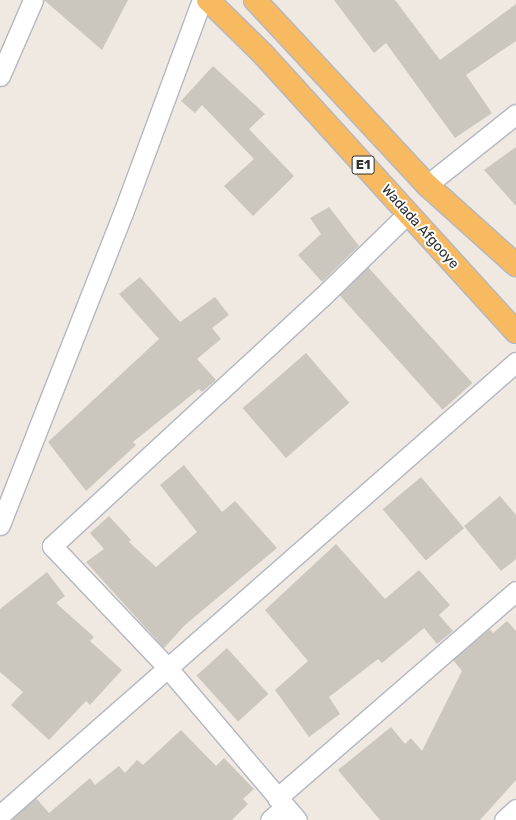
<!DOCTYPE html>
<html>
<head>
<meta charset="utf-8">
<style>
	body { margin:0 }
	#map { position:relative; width:516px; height:820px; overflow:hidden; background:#efe9e1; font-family:Rubik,sans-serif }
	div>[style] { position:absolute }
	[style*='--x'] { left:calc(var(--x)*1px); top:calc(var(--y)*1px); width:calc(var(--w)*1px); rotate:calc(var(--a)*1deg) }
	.building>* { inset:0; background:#cbc7bf; transform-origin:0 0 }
	.roads { filter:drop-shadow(1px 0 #b4b7c1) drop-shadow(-1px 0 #b4b7c1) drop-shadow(0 1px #b4b7c1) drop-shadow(0 -1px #b4b7c1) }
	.minor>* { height:19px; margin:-9.5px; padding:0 9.5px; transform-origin:9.5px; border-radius:9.5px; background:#fff }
	.trunk>* { height:22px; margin:-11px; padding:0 11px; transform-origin:11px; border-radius:11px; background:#f8ba60 }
	span { translate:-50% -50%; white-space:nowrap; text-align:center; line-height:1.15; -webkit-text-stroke:4px #fff; paint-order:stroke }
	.shield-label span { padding:1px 3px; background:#fff; border:1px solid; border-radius:3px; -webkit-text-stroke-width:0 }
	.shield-label { font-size:13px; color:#2e2e2e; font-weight:700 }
	.street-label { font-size:14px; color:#2e2e2e }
</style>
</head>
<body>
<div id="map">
	<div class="building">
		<div style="clip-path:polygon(44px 0,128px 0,102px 50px)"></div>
		<div style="clip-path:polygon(334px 0,395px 0,440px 60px,516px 4px,516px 41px,466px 75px,492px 113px,455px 138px,386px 43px,374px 53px)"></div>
		<div style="clip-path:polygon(213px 66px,265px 114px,249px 129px,294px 176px,253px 216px,224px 186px,254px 159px,202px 105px,195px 113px,181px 101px)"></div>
		<div style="clip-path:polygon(516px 147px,516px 206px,484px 170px)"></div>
		<div style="clip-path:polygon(329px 207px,359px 246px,322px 282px,298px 255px,321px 234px,310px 218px)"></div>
		<div style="left:368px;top:267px;width:156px;height:40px;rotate:48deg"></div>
		<div style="clip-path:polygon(140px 277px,180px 322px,215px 297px,229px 315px,212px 328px,221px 339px,197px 359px,216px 380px,202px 392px,199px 389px,133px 442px,136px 445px,86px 491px,48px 442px,159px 339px,119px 294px)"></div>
		<div style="left:306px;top:353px;width:66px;height:84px;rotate:49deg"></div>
		<div style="clip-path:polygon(184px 465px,222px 512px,235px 501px,277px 548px,185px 625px,164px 648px,86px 562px,104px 549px,90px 533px,109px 516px,131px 540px,129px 542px,156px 567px,197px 532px,160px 485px)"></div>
		<div style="left:421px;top:477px;width:67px;height:50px;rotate:50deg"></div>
		<div style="clip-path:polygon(500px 496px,516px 515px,516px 559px,501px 571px,464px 526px)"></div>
		<div style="clip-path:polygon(336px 544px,385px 599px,419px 570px,450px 605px,439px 615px,453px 631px,437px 644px,424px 628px,382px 663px,378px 659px,329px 697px,340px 714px,309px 737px,275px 690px,308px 661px,265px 610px)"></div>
		<div style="clip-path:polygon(47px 572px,65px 596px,56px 603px,94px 637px,90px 641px,122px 670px,90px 705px,86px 701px,49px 740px,11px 705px,23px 692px,0 672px,0 609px)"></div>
		<div style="clip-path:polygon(507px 621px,516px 631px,516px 780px,480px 820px,380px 820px,338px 770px,391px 727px,405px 744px,411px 738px,422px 751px,462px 671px,453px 660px,490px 629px,493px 633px)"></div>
		<div style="left:227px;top:648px;width:62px;height:41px;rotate:48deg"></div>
		<div style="clip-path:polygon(181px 730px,216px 766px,224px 758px,254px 789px,243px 799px,248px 804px,232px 820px,11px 820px,36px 798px,49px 813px,90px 778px,95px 785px,119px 766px,125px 773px,137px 760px,143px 765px)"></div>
	</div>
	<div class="roads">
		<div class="minor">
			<div style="--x:0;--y:76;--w:83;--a:-66.5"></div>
			<div style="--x:427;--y:185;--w:114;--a:-38.6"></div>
			<div style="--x:0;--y:525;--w:335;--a:-68.5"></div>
			<div style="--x:123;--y:213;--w:227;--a:-69.7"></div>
			<div style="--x:277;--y:798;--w:316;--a:-40.9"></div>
			<div style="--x:0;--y:815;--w:687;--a:-41.28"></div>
			<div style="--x:270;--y:820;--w:20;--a:-41"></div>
			<div style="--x:297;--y:820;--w:201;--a:-130.4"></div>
			<div style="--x:167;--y:667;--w:167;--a:-133.5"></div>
			<div style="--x:52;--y:546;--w:366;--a:-42.7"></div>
			<div style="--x:321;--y:298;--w:120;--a:-44.3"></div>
			<div style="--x:504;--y:820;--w:16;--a:-43"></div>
		</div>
		<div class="trunk">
			<div style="--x:208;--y:0;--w:77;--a:44.5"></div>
			<div style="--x:263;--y:54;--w:376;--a:47.7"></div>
			<div style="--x:255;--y:0;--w:253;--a:47.1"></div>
			<div style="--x:427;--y:185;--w:120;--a:42"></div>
		</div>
	</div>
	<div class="shield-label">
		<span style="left:363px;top:165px">E1</span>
	</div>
	<div class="street-label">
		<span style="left:420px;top:227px;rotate:48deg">Wadada Afgooye</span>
	</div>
</div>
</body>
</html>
